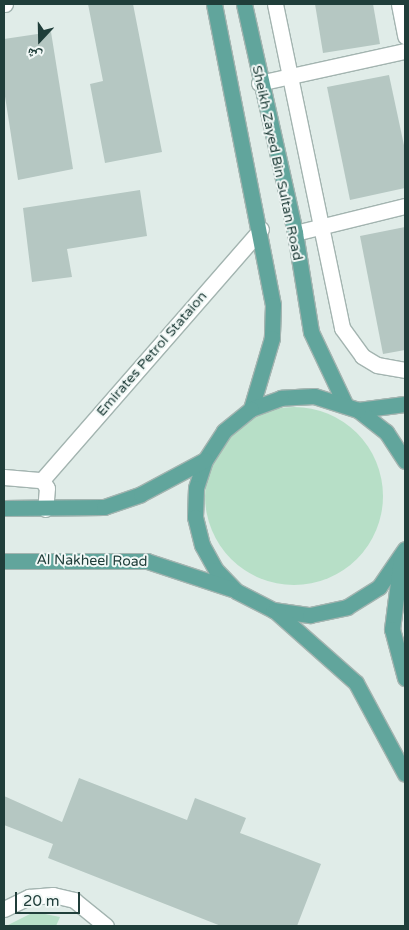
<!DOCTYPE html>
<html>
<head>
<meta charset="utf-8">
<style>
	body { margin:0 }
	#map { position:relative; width:409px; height:930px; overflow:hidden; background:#e0ece8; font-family:"Varela Round","Noto Naskh Arabic",sans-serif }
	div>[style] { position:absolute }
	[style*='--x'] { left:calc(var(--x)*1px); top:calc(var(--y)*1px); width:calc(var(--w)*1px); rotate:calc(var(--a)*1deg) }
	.green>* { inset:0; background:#b7dfc7 }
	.round { border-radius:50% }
	.building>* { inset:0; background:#b5c7c2 }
	.roads { filter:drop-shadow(1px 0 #a3b4b0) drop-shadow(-1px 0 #a3b4b0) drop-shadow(0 1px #a3b4b0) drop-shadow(0 -1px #a3b4b0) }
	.minor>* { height:15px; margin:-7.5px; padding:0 7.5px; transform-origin:7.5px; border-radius:7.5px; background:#fff }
	.major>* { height:15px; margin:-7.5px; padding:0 7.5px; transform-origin:7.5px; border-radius:7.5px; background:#61a59c }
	span { translate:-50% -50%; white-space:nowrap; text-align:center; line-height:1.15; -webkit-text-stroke:4px #f1f8f6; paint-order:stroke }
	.street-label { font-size:14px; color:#203e3a }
	.frame { position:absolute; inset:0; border:5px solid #203e3a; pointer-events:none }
	.north { position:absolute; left:15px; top:15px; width:50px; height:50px; -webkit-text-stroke:4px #f1f8f6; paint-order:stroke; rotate:201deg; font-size:14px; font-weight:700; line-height:20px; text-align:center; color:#203e3a }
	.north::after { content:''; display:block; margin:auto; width:18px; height:22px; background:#203e3a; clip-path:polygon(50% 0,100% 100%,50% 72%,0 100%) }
	.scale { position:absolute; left:15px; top:892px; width:65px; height:22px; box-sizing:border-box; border:2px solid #203e3a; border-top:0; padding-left:6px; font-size:15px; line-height:18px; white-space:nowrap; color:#203e3a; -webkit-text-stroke:4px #f1f8f6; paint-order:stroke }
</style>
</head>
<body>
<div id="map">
	<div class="green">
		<div class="round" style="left:205px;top:407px;width:178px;height:178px"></div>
		<div style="clip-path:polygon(30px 914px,45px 914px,60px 917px,56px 926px,6px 926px)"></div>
	</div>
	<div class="building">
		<div style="clip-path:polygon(88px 4px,133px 4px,162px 152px,105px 163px,90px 84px,103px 81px)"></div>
		<div style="clip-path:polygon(315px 4px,373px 4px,380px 44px,323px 53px)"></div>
		<div style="clip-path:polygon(51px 32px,73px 169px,18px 180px,4px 90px,4px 39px)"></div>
		<div style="clip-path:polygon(389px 75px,405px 150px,405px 188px,350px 200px,327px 87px)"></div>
		<div style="clip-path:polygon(140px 190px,147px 236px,67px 249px,72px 277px,32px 282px,23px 208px)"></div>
		<div style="clip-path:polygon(405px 227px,405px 350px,383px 354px,360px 236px)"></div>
		<div style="clip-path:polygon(79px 778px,187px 820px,195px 798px,246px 818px,240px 833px,321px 864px,297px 926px,221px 926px,48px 858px,53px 844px,4px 825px,4px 796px,62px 822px)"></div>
	</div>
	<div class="roads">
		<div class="minor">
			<div style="--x:4;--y:4;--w:1;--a:0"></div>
			<div style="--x:275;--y:4;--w:331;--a:78.3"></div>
			<div style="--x:342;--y:328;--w:34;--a:54"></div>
			<div style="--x:362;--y:356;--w:17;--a:31"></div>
			<div style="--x:377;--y:365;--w:28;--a:10"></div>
			<div style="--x:399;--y:4;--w:33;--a:79"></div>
			<div style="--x:259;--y:83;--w:149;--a:-12.4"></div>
			<div style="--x:295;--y:233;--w:113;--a:-13.8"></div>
			<div style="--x:4;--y:477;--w:38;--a:5"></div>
			<div style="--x:42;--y:480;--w:9;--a:58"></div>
			<div style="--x:47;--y:488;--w:21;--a:95"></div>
			<div style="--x:42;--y:480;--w:333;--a:-48.9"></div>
			<div style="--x:4;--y:909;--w:28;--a:-26"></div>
			<div style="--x:29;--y:897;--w:24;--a:-5"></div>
			<div style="--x:53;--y:895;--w:22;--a:13"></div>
			<div style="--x:74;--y:900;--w:41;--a:39.1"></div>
		</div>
		<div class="major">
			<div style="--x:214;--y:4;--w:307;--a:78.9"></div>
			<div style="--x:273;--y:305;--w:33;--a:92"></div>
			<div style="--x:272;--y:338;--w:74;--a:106.5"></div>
			<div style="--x:244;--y:4;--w:235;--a:77.4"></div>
			<div style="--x:295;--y:233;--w:100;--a:80.8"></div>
			<div style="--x:311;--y:332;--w:80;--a:64.7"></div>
			<div style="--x:358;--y:410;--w:47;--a:-7.3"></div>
			<div style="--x:405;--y:461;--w:35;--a:-123"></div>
			<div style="--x:386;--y:432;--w:36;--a:-142"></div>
			<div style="--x:358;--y:410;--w:46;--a:-162.3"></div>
			<div style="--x:314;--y:396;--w:33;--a:177"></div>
			<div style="--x:281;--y:398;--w:32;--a:160"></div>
			<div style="--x:251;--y:409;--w:35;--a:141"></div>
			<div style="--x:224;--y:431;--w:35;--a:123"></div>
			<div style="--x:205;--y:460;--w:29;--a:108"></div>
			<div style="--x:196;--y:488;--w:29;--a:92"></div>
			<div style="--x:195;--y:517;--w:29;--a:76"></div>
			<div style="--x:202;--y:545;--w:29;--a:61"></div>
			<div style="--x:216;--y:570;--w:29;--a:46"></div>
			<div style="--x:236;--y:591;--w:42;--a:27.2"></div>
			<div style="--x:273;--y:610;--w:37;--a:8"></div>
			<div style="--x:310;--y:615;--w:38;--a:-12"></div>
			<div style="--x:347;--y:607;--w:38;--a:-32"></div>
			<div style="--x:379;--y:587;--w:46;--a:-55.6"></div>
			<div style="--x:4;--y:508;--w:100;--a:-0.6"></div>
			<div style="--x:104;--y:507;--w:39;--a:-19"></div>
			<div style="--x:141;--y:494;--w:72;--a:-28"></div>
			<div style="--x:401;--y:559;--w:71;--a:97.3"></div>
			<div style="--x:392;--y:629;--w:51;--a:75.1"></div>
			<div style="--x:4;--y:561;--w:143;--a:0"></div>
			<div style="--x:147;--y:561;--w:89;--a:18.2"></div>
			<div style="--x:275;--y:611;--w:108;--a:41.6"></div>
			<div style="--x:356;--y:683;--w:103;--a:61.7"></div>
		</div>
	</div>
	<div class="street-label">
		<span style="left:277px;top:163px;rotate:78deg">Sheikh Zayed Bin Sultan Road</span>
		<span style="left:152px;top:354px;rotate:-49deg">Emirates Petrol Stataion</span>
		<span style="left:92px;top:561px;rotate:1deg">Al Nakheel Road</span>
	</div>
	<div class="frame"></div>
	<div class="north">ش</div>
	<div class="scale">20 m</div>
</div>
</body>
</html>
